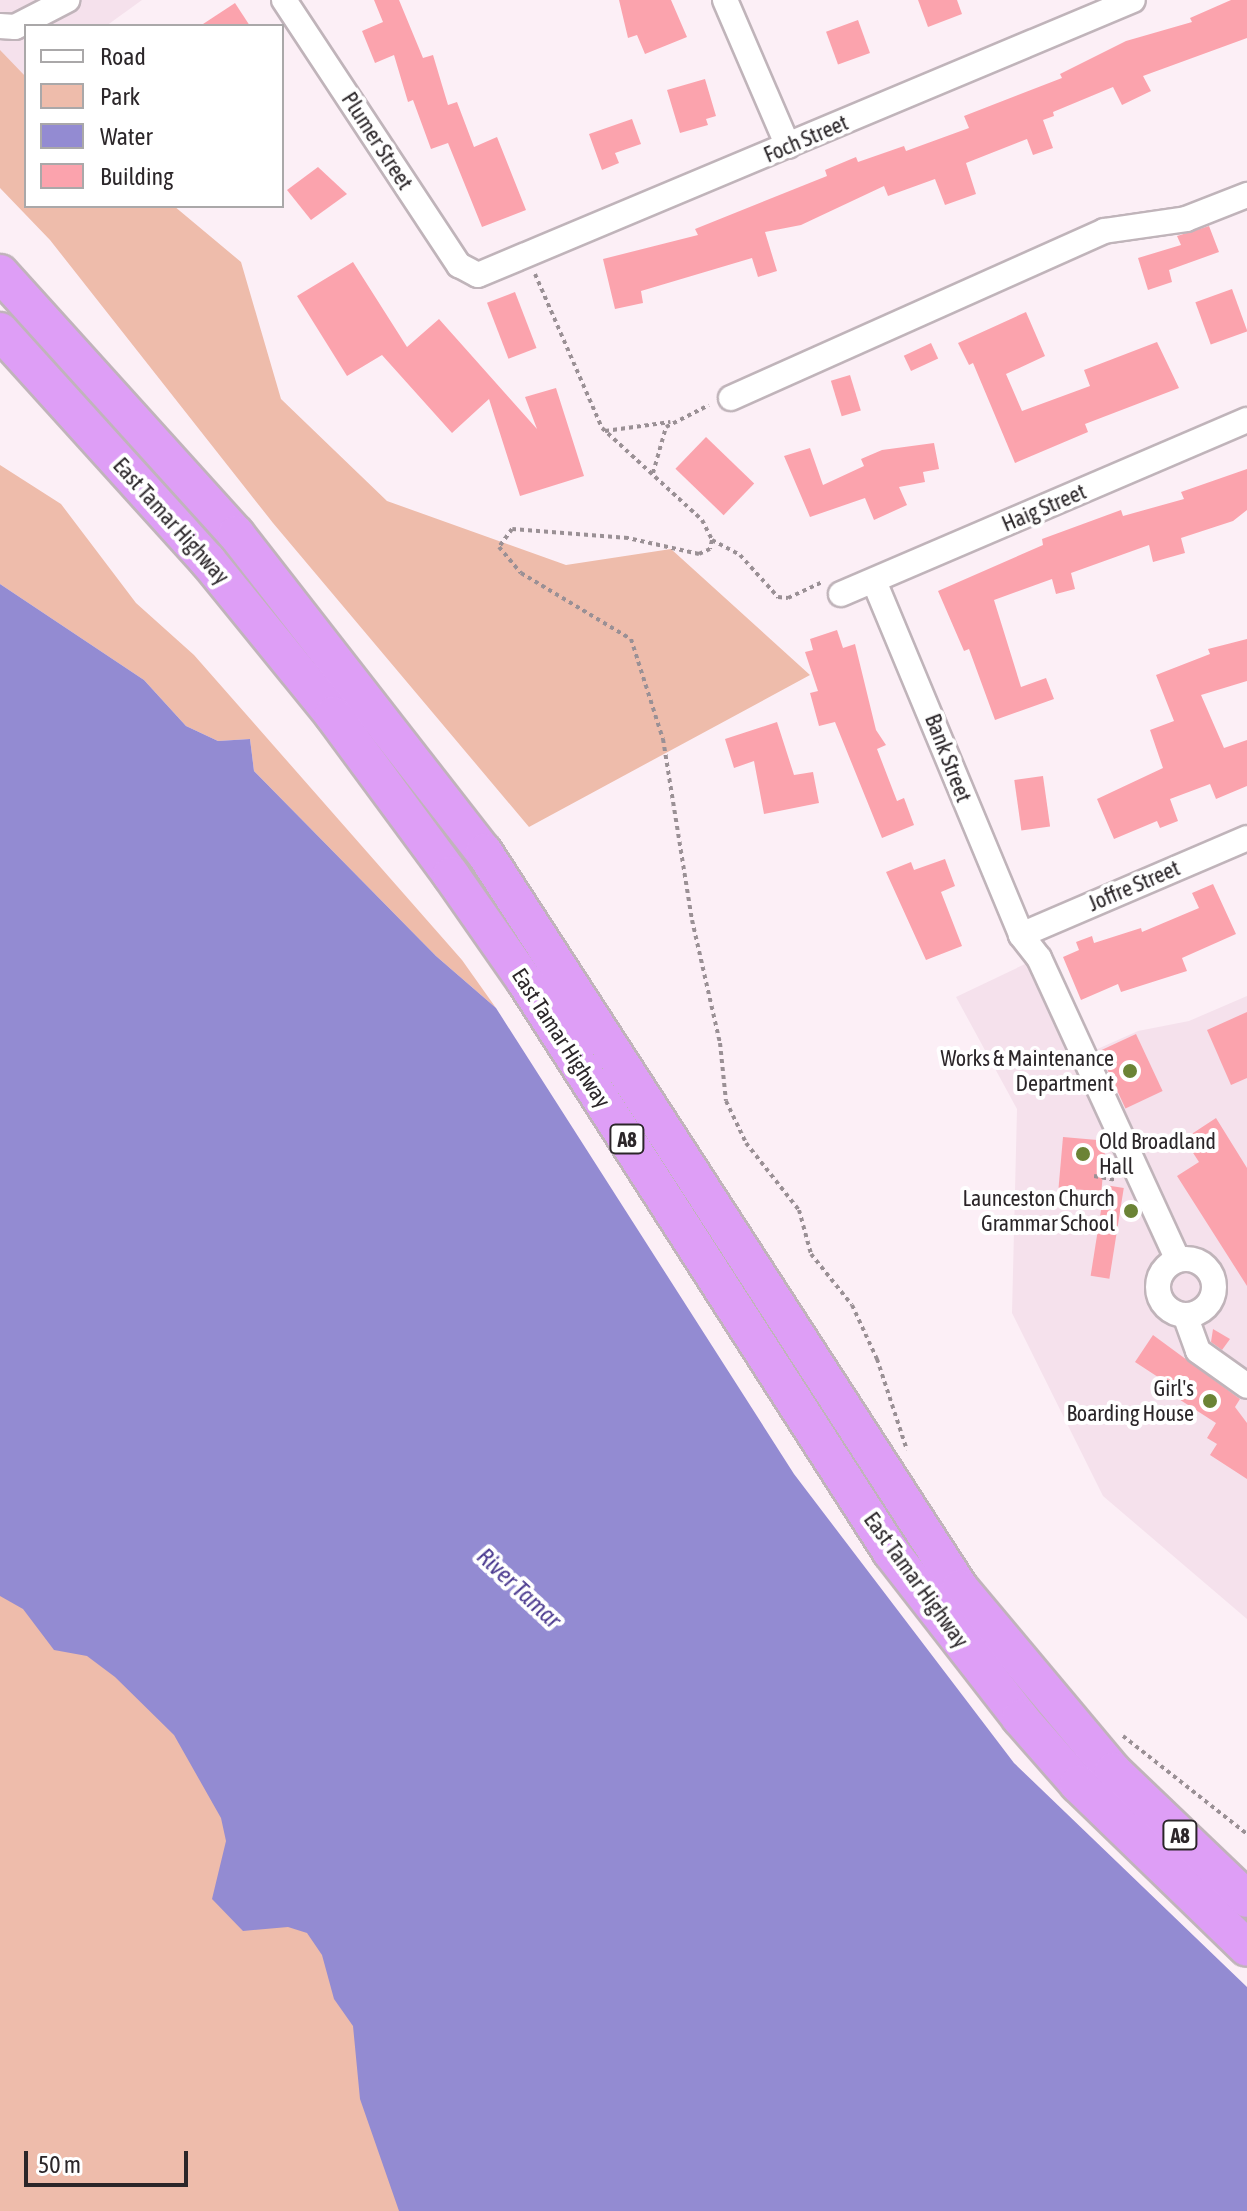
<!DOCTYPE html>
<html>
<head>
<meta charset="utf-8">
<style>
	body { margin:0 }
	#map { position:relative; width:1247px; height:2211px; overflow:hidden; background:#fceff6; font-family:"Asap Condensed",sans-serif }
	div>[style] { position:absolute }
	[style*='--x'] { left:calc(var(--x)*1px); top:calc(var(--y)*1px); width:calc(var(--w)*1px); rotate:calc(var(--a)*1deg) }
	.built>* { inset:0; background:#f5e1ec }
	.green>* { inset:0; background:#eebcab }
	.water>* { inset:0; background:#938bd2 }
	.building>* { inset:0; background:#fba3ad; transform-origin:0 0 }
	.path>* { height:4px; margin-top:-2px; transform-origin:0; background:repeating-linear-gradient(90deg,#9a9095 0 4px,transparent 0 8px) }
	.roads { filter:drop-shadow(2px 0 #c0b4ba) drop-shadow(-2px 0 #c0b4ba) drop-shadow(0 2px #c0b4ba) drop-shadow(0 -2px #c0b4ba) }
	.minor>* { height:24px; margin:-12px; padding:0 12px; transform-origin:12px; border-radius:12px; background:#fff }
	.minor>.ring { margin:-12px; padding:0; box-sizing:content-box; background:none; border:24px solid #fff; border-radius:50% }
	.highway>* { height:36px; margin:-18px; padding:0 18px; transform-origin:18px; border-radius:18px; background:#de9ef6 }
	.dots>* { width:22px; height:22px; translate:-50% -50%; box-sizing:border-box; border:4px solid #fff; border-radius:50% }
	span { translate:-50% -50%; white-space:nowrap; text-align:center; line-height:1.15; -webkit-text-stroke:8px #fff; paint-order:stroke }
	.shield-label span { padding:2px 6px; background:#fff; border:2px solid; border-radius:6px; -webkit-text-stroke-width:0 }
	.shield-label { font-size:20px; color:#2b2629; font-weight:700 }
	.street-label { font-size:22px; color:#2b2629 }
	.poi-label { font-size:22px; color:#2b2629 }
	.right { translate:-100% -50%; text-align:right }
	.left { translate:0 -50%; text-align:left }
	.water-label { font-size:24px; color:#4b3a8f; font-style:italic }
	.legend { position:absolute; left:24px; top:24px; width:260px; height:184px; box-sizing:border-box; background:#fff; border:2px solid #aaa8a9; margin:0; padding:10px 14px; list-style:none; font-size:24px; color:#2b2629 }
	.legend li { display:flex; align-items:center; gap:16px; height:40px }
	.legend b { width:40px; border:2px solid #aaa8a9 }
	.scale { position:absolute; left:24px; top:2151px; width:164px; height:36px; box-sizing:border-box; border:4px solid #2b2629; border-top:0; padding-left:10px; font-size:24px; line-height:28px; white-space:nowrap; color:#2b2629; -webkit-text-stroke:6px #fff; paint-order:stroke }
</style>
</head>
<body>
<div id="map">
	<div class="built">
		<div style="clip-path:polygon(0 0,142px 0,106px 26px,26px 26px,26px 84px,0 102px)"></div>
		<div style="clip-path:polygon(1046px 954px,1093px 1051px,1138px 1031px,1189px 1021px,1247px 996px,1247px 1619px,1103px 1496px,1012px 1313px,1017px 1109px,956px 997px)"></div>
	</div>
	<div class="green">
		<div style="clip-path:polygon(0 50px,26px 77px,26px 206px,174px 206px,241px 262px,281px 399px,387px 501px,566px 565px,671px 549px,810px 675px,529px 827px,273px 523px,50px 240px,0 188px)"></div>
		<div style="clip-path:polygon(0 465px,61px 504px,136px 603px,194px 655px,462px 960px,496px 1008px,436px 956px,254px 771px,250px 739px,218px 741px,186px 726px,144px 680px,0 584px)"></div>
		<div style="clip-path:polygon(0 1506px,732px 2211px,0 2211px)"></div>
	</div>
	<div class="water">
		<div style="clip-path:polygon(0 584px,144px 680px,186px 726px,218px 741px,250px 739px,254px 771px,436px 956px,496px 1008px,794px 1474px,1014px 1763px,1247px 1987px,1247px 2211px,399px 2211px,360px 2099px,353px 2026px,334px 1999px,322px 1955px,307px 1933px,288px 1927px,243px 1931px,212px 1899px,226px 1841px,221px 1818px,174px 1735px,115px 1677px,87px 1656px,54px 1650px,23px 1609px,0 1596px)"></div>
	</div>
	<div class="building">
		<div style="clip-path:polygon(374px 0,399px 0,423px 58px,433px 55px,448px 105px,457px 102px,474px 147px,497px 137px,526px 210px,482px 227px,448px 143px,431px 149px,413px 100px,408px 102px,394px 55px,375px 63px,362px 31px,383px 22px)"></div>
		<div style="clip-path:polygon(619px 0,671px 0,687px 37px,645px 54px,637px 35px,628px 38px)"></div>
		<div style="clip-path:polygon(918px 0,957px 0,962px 14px,928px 27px)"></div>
		<div style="clip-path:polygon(1231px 0,1247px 0,1247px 38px,1143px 76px,1151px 91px,1122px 105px,1113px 87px,1053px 112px,1054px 116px,1043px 120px,1053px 148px,1033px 155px,1027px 139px,966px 163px,976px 194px,945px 205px,935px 179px,888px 196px,884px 186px,801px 225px,765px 232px,777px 271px,758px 277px,752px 258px,641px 291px,643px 303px,615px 309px,603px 259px,698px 235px,695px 229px,827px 176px,825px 170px,856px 157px,858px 162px,904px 146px,906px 151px,969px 128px,964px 116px,1062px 78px,1060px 74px,1126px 41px,1192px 22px,1190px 18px)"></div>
		<div style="clip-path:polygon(235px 3px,250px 26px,200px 26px)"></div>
		<div style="left:858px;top:20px;width:35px;height:34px;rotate:70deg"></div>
		<div style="clip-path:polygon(705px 79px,716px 116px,706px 119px,708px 125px,680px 133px,667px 90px)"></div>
		<div style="clip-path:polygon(632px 119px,641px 144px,615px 153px,619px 163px,602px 170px,589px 134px)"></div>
		<div style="clip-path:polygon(318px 167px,347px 194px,311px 220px,287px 190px)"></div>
		<div style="clip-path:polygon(1209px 226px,1219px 252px,1169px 270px,1172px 282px,1148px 290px,1138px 258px,1181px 245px,1177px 236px)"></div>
		<div style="clip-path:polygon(353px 262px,407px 347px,439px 319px,537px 429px,525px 397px,556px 388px,584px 476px,520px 496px,489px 399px,452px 433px,382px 355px,347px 376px,297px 296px)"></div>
		<div style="left:1232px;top:289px;width:45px;height:39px;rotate:70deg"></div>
		<div style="left:515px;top:292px;width:60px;height:30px;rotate:69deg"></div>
		<div style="clip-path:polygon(1026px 312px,1045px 356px,1006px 374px,1022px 411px,1090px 386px,1084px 370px,1157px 342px,1179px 388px,1085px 424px,1088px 432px,1015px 463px,973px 363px,969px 365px,958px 343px)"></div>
		<div style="left:931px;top:343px;width:17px;height:30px;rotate:65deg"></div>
		<div style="left:850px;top:375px;width:37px;height:20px;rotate:73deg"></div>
		<div style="left:706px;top:437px;width:67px;height:44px;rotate:44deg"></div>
		<div style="clip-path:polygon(934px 443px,939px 469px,923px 472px,925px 482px,899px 487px,907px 505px,874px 520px,865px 498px,810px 517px,784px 456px,810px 448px,823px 485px,864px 466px,861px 459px,882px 450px)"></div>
		<div style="clip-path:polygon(1247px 469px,1247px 510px,1233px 521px,1181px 538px,1185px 553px,1153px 562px,1149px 545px,1071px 573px,1075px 589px,1056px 594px,1052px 579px,994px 600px,1021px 687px,1046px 678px,1054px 699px,995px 720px,969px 649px,964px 651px,938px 591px,1043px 545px,1042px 539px,1121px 510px,1123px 516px,1184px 499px,1181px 492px)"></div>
		<div style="clip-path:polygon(837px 630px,843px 648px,855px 644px,876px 730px,886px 745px,877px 749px,897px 801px,904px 798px,914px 825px,882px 838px,835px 722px,819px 726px,810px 693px,818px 691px,805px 652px,813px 650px,810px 639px)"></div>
		<div style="clip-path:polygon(1247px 639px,1247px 681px,1201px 695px,1224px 748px,1247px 740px,1247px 786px,1216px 799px,1210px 784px,1170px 799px,1178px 821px,1160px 828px,1157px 821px,1114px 839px,1097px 799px,1163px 768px,1150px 730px,1174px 721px,1156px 675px,1210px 654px,1208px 649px)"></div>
		<div style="clip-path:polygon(777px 722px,794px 775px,813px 772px,819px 803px,764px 814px,754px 761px,734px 768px,725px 739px)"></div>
		<div style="left:1043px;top:776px;width:51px;height:29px;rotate:82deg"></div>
		<div style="clip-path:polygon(945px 859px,955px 886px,941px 892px,962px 946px,926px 960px,886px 872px,911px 862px,914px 870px)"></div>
		<div style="clip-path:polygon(1213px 884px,1236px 934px,1182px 958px,1187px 971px,1121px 992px,1118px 984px,1081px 1000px,1063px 957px,1079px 950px,1076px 942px,1092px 936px,1094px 943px,1141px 928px,1142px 932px,1199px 908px,1192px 893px)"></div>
		<div style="clip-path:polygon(1247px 1012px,1247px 1078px,1231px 1085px,1207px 1030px)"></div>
		<div style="left:1136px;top:1034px;width:63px;height:41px;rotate:65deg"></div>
		<div style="clip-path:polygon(1216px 1118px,1247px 1168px,1247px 1286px,1177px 1176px,1199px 1162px,1184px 1139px)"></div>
		<div style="left:1063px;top:1137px;width:43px;height:51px;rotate:5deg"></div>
		<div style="left:1105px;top:1185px;width:19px;height:92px;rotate:9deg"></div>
		<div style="clip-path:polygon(1213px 1329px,1230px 1339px,1222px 1350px,1211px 1342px)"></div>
		<div style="clip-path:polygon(1153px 1335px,1240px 1399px,1235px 1407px,1247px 1423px,1247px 1479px,1210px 1455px,1217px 1444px,1207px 1438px,1216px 1423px,1157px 1385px,1161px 1379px,1135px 1362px)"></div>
	</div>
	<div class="path">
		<div style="--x:535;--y:274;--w:168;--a:66.5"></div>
		<div style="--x:602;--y:428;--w:136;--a:42.6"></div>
		<div style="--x:702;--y:520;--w:22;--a:63"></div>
		<div style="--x:712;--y:540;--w:32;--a:28"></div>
		<div style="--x:740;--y:555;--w:57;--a:47.9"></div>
		<div style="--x:778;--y:597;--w:10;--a:6"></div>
		<div style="--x:788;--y:598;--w:38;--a:-25"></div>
		<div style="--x:605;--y:431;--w:66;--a:-7.9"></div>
		<div style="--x:653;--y:473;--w:48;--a:-74.2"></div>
		<div style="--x:666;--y:427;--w:48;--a:-27.1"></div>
		<div style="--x:712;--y:540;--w:9;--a:103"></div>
		<div style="--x:710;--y:549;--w:12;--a:156"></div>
		<div style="--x:699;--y:554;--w:73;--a:-167.3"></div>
		<div style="--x:628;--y:538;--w:116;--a:-175.6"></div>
		<div style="--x:512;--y:529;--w:22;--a:126"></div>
		<div style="--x:499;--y:547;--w:34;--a:50"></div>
		<div style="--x:521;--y:573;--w:128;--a:31"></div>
		<div style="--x:631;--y:639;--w:105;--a:72.3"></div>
		<div style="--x:663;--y:739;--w:183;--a:80.9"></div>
		<div style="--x:692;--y:920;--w:126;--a:77.2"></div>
		<div style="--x:720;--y:1043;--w:58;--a:84.1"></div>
		<div style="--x:726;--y:1101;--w:47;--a:64.5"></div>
		<div style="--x:746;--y:1143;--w:85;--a:51.7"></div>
		<div style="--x:799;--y:1210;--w:46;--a:74.7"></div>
		<div style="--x:811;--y:1254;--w:65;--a:51.2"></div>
		<div style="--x:852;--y:1305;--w:60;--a:65.2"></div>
		<div style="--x:877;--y:1359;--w:96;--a:71.8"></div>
		<div style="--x:1094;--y:1176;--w:23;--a:10"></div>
		<div style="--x:1103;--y:1179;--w:21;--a:-79"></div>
		<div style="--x:1123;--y:1736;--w:158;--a:38.3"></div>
	</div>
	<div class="roads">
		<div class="minor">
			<div style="--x:284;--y:0;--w:318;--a:56.6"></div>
			<div style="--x:459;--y:265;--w:21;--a:28"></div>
			<div style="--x:478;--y:275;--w:710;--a:-22.77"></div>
			<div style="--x:725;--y:0;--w:159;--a:66.7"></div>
			<div style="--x:0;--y:26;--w:15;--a:4"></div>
			<div style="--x:15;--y:27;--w:59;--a:-27.4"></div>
			<div style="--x:731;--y:398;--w:409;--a:-24.1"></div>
			<div style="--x:1104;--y:231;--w:83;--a:-8.3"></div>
			<div style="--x:1186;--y:219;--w:66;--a:-21.5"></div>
			<div style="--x:874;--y:581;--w:383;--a:67.4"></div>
			<div style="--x:1021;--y:935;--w:29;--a:52"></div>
			<div style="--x:1039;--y:958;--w:332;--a:65.3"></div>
			<div style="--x:841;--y:594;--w:442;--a:-23.2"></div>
			<div style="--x:1021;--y:935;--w:246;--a:-23.2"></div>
			<div class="ring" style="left:1158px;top:1259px;width:32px;height:32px"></div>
			<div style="--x:1185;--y:1315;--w:38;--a:70"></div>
			<div style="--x:1198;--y:1351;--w:60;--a:35.5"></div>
		</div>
		<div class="highway">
			<div style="--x:0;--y:273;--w:352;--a:47.9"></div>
			<div style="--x:236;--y:534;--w:403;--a:52.1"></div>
			<div style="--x:484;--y:852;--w:877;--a:57.11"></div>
			<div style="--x:960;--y:1588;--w:239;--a:50.1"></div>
			<div style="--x:1113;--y:1771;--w:185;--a:43.7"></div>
			<div style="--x:0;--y:331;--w:310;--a:47.9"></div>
			<div style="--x:208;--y:561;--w:198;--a:50.9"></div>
			<div style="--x:333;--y:715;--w:199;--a:53.6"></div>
			<div style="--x:451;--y:875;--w:129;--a:55.1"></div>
			<div style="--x:525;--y:981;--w:678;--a:57.34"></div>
			<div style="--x:891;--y:1552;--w:210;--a:52.1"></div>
			<div style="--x:1020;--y:1718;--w:88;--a:48.7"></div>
			<div style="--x:1078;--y:1784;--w:235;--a:44.1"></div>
		</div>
	</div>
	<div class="dots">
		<div style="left:1130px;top:1071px;background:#6b8335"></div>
		<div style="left:1083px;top:1154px;background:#6b8335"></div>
		<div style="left:1131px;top:1211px;background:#6b8335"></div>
		<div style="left:1210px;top:1401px;background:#6b8335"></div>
	</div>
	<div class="shield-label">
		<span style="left:627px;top:1139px">A8</span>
		<span style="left:1180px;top:1835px">A8</span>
	</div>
	<div class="street-label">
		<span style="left:806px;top:139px;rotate:-23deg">Foch Street</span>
		<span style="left:377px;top:141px;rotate:57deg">Plumer Street</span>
		<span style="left:1044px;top:508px;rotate:-23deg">Haig Street</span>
		<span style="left:171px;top:521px;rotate:48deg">East Tamar Highway</span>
		<span style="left:948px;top:758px;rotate:69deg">Bank Street</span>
		<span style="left:1134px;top:886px;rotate:-23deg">Joffre Street</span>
		<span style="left:561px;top:1038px;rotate:57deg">East Tamar Highway</span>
		<span style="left:916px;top:1580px;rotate:54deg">East Tamar Highway</span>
	</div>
	<div class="poi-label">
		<span class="right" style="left:1114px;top:1071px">Works &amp; Maintenance<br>Department</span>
		<span class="left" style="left:1099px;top:1154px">Old Broadland<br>Hall</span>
		<span class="right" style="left:1115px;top:1211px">Launceston Church<br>Grammar School</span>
		<span class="right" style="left:1194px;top:1401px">Girl's<br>Boarding House</span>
	</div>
	<div class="water-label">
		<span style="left:519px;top:1588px;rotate:43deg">River Tamar</span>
	</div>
	<ul class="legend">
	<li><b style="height:10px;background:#fff"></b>Road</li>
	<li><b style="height:22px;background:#eebcab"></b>Park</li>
	<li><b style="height:22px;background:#938bd2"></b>Water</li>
	<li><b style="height:22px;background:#fba3ad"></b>Building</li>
	</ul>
	<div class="scale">50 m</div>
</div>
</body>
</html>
